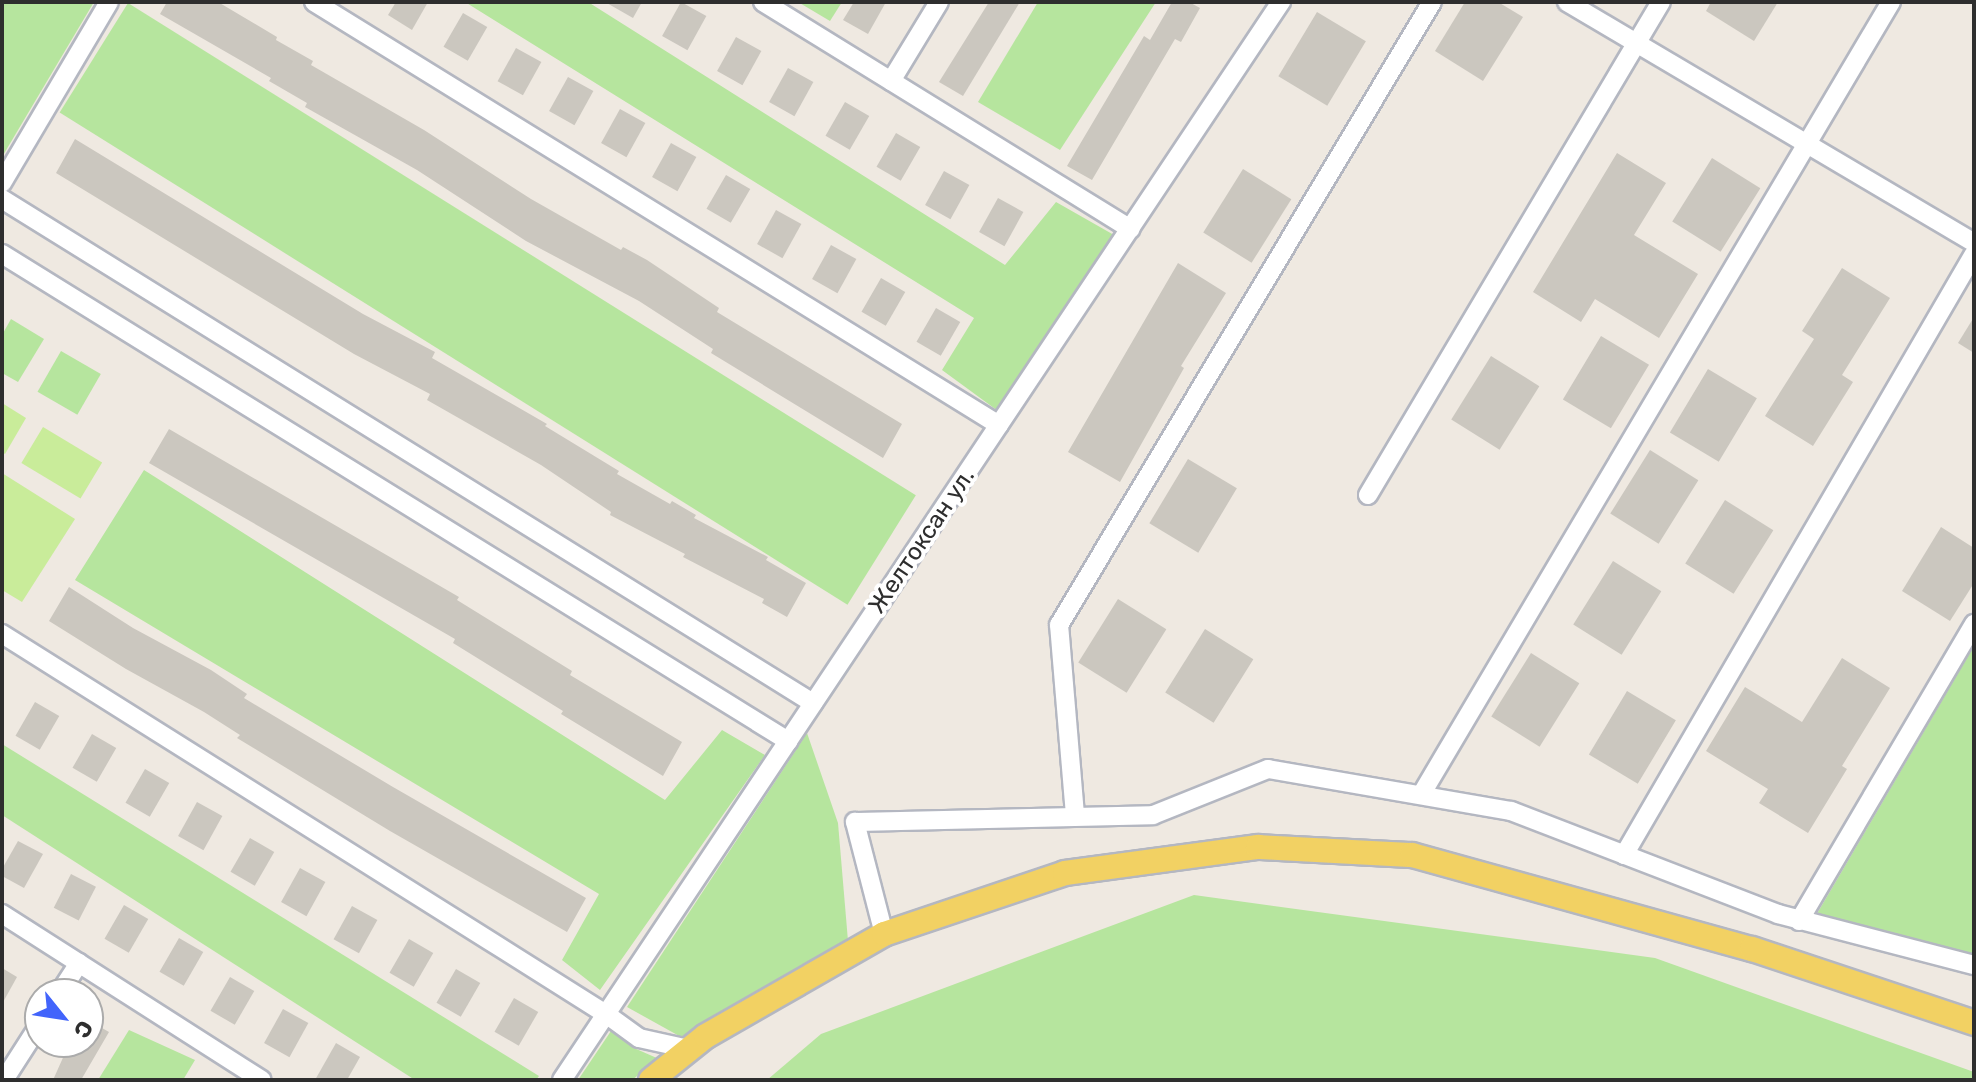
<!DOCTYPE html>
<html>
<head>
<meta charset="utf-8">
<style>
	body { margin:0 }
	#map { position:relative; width:1976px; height:1082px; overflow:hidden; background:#efe9e1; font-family:Rubik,sans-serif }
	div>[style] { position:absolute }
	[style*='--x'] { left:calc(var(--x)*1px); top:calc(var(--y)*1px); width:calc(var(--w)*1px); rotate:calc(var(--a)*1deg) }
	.green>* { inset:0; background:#b6e59e; transform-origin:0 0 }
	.pitch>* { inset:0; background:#c9ec9a; transform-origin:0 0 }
	.building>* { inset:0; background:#cbc7bf; transform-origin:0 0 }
	.roads { filter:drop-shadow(2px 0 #b4b7c1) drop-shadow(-2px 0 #b4b7c1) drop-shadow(0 2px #b4b7c1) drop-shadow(0 -2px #b4b7c1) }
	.minor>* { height:18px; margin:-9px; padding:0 9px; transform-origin:9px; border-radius:9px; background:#fff }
	.major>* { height:24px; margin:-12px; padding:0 12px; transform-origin:12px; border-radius:12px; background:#f2d163 }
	span { translate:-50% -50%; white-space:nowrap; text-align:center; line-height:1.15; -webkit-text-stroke:8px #fff; paint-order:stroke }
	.street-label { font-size:24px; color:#2e2e2e }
	.frame { position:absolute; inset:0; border:4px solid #2e2e2e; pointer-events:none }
	.north { position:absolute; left:24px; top:978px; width:80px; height:80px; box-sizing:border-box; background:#fff; border:2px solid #ababab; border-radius:50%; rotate:120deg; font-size:22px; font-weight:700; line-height:32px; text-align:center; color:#2e2e2e }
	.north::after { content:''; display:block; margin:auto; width:28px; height:36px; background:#4264fb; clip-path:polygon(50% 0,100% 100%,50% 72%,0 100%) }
</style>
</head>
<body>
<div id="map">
	<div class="green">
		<div style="clip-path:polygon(2px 2px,94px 2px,2px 157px)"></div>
		<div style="clip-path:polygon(465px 2px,588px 2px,1005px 265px,1056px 202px,1114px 235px,998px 411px,942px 370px,974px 318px)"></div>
		<div style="clip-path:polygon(798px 2px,842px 2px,830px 21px)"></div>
		<div style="clip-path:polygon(1038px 2px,1156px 2px,1060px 150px,978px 102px)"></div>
		<div style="left:128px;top:3px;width:929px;height:129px;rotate:32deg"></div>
		<div style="clip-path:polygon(11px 319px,44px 339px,18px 382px,2px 373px,2px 335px)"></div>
		<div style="left:61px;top:351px;width:46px;height:47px;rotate:30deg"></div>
		<div style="clip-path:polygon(144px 470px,665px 800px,722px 730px,765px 755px,600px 990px,562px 960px,599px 894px,75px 580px)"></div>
		<div style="clip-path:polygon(1974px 646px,1974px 957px,1815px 917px)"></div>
		<div style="clip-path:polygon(807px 733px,838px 823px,848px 941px,681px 1037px,627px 1007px)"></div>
		<div style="clip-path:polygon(2px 744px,539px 1076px,536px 1080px,415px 1080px,2px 815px)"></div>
		<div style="clip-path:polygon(1194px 895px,1655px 958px,1974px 1072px,1974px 1080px,767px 1080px,821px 1034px)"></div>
		<div style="clip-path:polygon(129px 1030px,195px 1060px,183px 1080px,98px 1080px)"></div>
		<div style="clip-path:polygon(611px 1031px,634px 1048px,659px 1059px,632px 1080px,578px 1080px)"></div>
	</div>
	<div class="pitch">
		<div style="clip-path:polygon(2px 403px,26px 418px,5px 454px,2px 452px)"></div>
		<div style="left:43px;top:427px;width:69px;height:42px;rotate:31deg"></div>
		<div style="clip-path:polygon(2px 473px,75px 519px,22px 602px,2px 590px)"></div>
	</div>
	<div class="building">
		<div style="clip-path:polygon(167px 2px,218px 2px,277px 37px,276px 40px,313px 61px,311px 65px,424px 130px,531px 199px,621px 250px,623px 247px,647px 260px,719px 308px,717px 312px,902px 424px,883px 458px,711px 353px,713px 349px,639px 301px,526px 241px,417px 170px,305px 107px,307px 103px,269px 81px,271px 78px,160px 14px)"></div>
		<div style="clip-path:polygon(396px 2px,428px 2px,412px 30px,388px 15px)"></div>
		<div style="clip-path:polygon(605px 2px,642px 2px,633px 18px)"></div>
		<div style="left:681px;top:2px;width:29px;height:39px;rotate:29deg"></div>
		<div style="clip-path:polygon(854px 2px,886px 2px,868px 34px,843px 20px)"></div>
		<div style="clip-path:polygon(989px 2px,1020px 2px,963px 96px,939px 82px)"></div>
		<div style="clip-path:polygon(1172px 2px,1189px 2px,1200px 8px,1181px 42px,1175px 39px,1092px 180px,1067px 166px,1144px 36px,1150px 40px)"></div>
		<div style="clip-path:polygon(1465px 2px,1498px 2px,1523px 17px,1483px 81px,1435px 51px)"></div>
		<div style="clip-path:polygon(1711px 2px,1778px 2px,1754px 41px,1706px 11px)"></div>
		<div style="left:1317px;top:12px;width:57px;height:75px;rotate:31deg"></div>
		<div style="left:463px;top:13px;width:28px;height:39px;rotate:30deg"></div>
		<div style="left:736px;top:37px;width:29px;height:39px;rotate:29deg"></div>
		<div style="left:516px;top:48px;width:29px;height:38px;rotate:29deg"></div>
		<div style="left:788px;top:68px;width:29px;height:39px;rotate:29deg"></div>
		<div style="left:568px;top:77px;width:29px;height:39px;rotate:29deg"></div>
		<div style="left:845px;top:102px;width:28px;height:39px;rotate:30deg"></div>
		<div style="left:620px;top:109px;width:29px;height:39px;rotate:29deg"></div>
		<div style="left:896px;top:133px;width:28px;height:39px;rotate:30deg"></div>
		<div style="clip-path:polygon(75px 139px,363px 314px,435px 352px,432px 358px,547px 424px,545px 426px,619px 471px,617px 474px,670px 504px,672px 501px,696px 515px,694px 518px,768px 557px,766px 560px,806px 583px,787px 617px,762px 603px,764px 599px,683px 557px,685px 554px,610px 515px,611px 512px,541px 465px,427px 400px,430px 394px,354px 354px,56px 173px)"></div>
		<div style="left:671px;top:143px;width:29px;height:39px;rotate:29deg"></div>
		<div style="clip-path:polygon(1617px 153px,1666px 183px,1634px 235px,1698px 274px,1659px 338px,1595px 299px,1581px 322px,1533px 292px)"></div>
		<div style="left:1712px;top:158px;width:57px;height:75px;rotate:32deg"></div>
		<div style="left:1243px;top:169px;width:57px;height:75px;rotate:32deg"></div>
		<div style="left:944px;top:171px;width:29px;height:39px;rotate:29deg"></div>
		<div style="left:726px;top:175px;width:28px;height:39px;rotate:30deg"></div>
		<div style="left:998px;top:198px;width:29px;height:39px;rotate:29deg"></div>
		<div style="left:776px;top:210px;width:29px;height:39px;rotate:29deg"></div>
		<div style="left:831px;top:245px;width:29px;height:39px;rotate:29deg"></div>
		<div style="clip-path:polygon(1178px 263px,1226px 293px,1181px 366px,1184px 368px,1120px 482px,1068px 452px)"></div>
		<div style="clip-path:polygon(1842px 268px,1890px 298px,1842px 375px,1853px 382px,1813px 446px,1765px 416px,1814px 339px,1802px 331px)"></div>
		<div style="left:881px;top:278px;width:28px;height:39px;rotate:30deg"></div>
		<div style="left:936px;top:308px;width:28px;height:39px;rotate:30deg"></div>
		<div style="clip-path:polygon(1974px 317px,1974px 353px,1958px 343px)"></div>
		<div style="left:1601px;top:336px;width:56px;height:74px;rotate:31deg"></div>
		<div style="left:1491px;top:356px;width:57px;height:75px;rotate:32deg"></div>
		<div style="left:1708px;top:369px;width:57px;height:74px;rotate:31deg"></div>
		<div style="clip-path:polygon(169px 429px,459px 597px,457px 600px,572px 671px,570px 675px,682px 742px,663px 776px,561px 714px,563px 711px,453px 643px,455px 639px,149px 463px)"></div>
		<div style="left:1650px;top:450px;width:57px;height:75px;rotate:32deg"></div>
		<div style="left:1188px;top:459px;width:57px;height:75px;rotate:31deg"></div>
		<div style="left:1725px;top:500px;width:57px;height:75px;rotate:32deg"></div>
		<div style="clip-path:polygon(1941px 527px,1974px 548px,1974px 583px,1950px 621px,1902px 591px)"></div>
		<div style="left:1613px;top:561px;width:57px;height:75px;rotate:32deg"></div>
		<div style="clip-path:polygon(69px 587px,133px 628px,211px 670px,247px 694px,244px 698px,393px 787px,586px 898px,567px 932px,390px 831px,237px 738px,240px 735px,204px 712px,126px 669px,49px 621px)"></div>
		<div style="left:1118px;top:599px;width:57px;height:75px;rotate:32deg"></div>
		<div style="left:1205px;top:629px;width:57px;height:75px;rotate:32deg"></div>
		<div style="left:1531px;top:653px;width:57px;height:75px;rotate:32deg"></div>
		<div style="clip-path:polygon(1842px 658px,1890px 688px,1842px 766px,1847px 769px,1808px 833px,1759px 803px,1768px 789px,1706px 751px,1745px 687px,1802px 722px)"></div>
		<div style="left:1627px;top:691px;width:57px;height:74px;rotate:31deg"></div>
		<div style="left:35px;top:702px;width:28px;height:39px;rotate:30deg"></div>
		<div style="left:92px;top:734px;width:28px;height:39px;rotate:30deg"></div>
		<div style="left:145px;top:769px;width:28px;height:39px;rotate:30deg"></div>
		<div style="left:197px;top:802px;width:29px;height:39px;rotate:29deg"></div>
		<div style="left:250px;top:838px;width:28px;height:39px;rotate:30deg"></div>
		<div style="clip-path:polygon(18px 841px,43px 854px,24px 888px,2px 876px,2px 869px)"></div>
		<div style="left:300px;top:868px;width:29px;height:39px;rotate:29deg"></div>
		<div style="left:71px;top:874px;width:28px;height:38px;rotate:27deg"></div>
		<div style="left:124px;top:905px;width:28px;height:39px;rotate:30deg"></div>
		<div style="left:352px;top:906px;width:29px;height:38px;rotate:29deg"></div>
		<div style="left:179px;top:938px;width:28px;height:39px;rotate:30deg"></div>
		<div style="left:409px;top:939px;width:28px;height:39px;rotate:30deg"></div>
		<div style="clip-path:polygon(2px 968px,17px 977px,2px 1004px)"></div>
		<div style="left:456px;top:969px;width:28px;height:39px;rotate:30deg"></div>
		<div style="left:230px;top:977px;width:28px;height:39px;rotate:30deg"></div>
		<div style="left:514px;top:998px;width:28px;height:39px;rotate:30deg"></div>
		<div style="left:283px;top:1009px;width:29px;height:39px;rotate:29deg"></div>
		<div style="clip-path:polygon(88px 1020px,109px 1032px,81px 1080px,53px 1080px,70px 1042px,88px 1042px)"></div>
		<div style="clip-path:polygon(336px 1043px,360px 1057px,347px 1080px,315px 1080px)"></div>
	</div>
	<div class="roads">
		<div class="minor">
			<div style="--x:314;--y:2;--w:805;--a:31.7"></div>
			<div style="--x:763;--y:2;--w:432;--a:31.7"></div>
			<div style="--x:1567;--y:2;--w:473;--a:30.6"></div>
			<div style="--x:891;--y:81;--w:92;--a:-58.7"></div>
			<div style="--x:2;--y:183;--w:210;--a:-59.4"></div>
			<div style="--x:2;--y:199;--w:955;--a:31.86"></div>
			<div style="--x:2;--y:254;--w:925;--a:31.78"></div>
			<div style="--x:1368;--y:495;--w:573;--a:-59.28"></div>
			<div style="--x:2;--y:634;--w:714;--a:32.18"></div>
			<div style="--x:606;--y:1014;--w:41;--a:36"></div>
			<div style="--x:639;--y:1038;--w:51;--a:12.4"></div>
			<div style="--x:1421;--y:795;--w:922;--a:-59.35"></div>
			<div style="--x:1075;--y:815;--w:191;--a:-94.8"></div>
			<div style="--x:1059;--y:625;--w:726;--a:-59.09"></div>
			<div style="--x:1624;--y:855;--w:695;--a:-59.79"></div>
			<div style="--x:2;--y:914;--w:308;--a:32.6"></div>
			<div style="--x:1799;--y:921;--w:345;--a:-59.5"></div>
			<div style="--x:884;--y:934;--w:116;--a:-104.5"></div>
			<div style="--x:855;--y:822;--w:298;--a:-1.3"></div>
			<div style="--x:1153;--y:815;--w:124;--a:-21.8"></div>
			<div style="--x:1268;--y:769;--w:247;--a:9.8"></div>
			<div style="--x:1511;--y:811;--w:286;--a:21.1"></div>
			<div style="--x:1778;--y:914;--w:203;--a:14.6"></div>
			<div style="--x:59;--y:994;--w:37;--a:-57"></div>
			<div style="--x:4;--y:1080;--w:67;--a:-57.3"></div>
			<div style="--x:562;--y:1080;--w:1296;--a:-56.3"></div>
		</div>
		<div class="major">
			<div style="--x:651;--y:1080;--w:70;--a:-38.7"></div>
			<div style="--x:706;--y:1036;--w:205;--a:-29.8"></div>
			<div style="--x:884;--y:934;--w:191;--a:-18.6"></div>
			<div style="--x:1065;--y:873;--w:195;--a:-7.7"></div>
			<div style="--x:1258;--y:847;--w:154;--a:3"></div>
			<div style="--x:1412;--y:855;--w:353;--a:15.5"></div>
			<div style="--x:1752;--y:949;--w:234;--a:18.4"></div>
		</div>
	</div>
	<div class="street-label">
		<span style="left:922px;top:541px;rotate:-56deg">Желтоксан ул.</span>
	</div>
	<div class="frame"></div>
	<div class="north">С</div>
</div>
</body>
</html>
